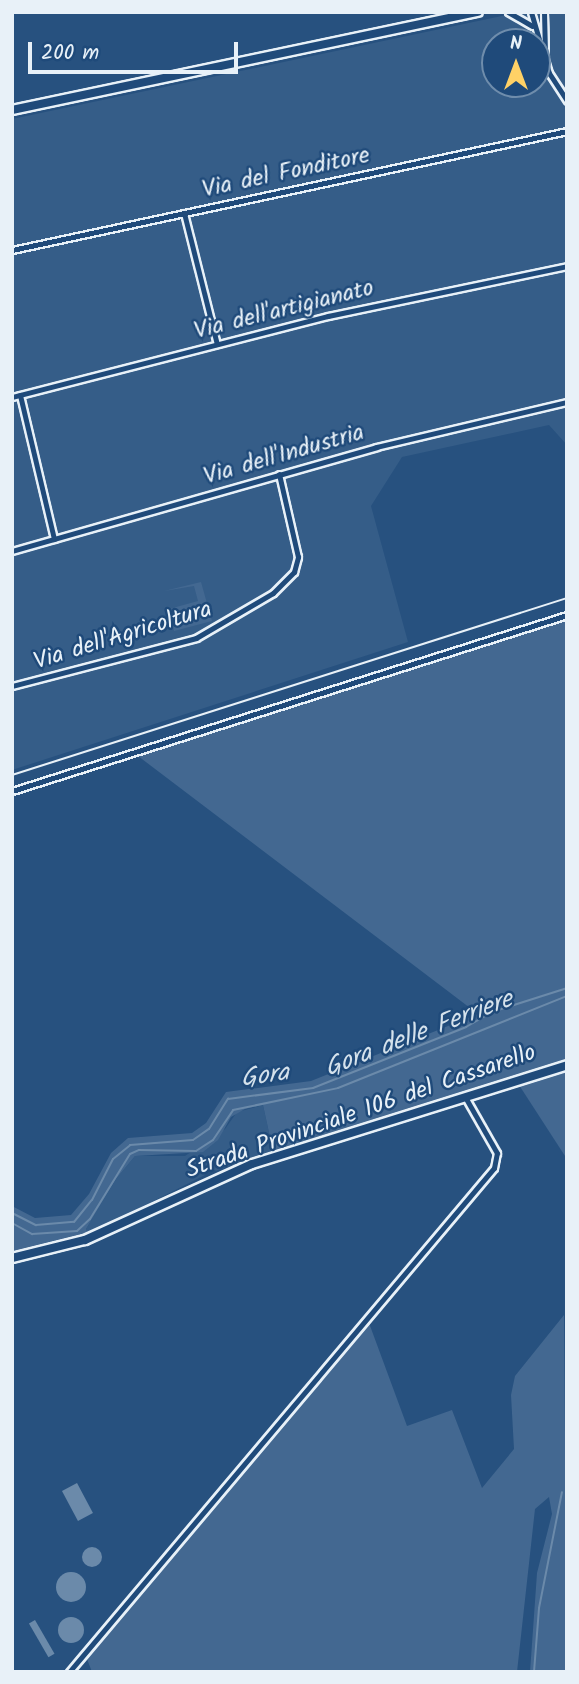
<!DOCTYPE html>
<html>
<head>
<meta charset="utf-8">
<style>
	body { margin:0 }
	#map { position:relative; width:579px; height:1684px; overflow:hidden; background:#27517f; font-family:Kalam,sans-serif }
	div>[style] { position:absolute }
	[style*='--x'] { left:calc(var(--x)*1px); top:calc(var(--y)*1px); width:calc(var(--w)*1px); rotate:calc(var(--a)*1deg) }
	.built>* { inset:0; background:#355d88 }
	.green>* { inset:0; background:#436891 }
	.water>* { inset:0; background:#6b8aaa; transform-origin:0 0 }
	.round { border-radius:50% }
	.stream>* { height:2px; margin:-1px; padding:0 1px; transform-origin:1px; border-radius:1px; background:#6b8aaa }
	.roads { filter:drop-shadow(2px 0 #e8f1f8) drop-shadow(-2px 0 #e8f1f8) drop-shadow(0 2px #e8f1f8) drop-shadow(0 -2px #e8f1f8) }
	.street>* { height:5px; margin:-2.5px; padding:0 2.5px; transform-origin:2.5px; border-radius:2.5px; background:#1f4a7a }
	.secondary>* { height:8px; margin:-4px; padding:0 4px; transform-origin:4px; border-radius:4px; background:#1f4a7a }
	.rail>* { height:2px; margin:-1px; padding:0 1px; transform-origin:1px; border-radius:1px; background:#e8f1f8 }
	span { translate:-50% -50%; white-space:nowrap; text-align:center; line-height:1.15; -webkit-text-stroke:5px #1f4a7a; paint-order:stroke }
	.street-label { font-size:24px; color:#e8f1f8 }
	.water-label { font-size:26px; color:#d5e2ec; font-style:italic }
	.frame { position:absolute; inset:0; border:14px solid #e8f1f8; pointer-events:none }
	.north { position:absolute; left:481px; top:28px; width:70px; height:70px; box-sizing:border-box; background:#1f4a7a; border:2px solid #6f8dac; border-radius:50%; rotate:0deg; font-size:19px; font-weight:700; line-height:28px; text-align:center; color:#e8f1f8 }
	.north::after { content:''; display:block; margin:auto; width:24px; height:32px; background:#ffd166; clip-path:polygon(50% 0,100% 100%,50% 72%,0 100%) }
	.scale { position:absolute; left:28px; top:42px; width:210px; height:32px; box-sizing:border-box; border:4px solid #e8f1f8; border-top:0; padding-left:9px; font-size:21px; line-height:24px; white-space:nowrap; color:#e8f1f8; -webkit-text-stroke:5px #1f4a7a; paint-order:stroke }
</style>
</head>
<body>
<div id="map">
	<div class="built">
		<div style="clip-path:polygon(evenodd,521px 12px,567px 12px,567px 445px,549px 425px,402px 457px,371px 506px,408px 642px,12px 770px,12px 119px,521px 12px,495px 42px,537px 42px,537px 84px,495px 84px,495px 42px)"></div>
		<div style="clip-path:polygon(263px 1105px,273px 1151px,216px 1171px,210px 1167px,205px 1175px,88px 1234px,86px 1229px,116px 1179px,135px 1156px,185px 1156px,225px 1129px,237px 1112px)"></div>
	</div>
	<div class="green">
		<div style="clip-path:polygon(201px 582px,212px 621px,174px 631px,169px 609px,198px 601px,194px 586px,164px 591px)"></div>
		<div style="clip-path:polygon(567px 617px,567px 1060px,273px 1151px,263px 1105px,245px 1109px,231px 1117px,218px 1140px,203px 1152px,135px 1156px,116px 1179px,86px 1229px,88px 1234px,12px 1254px,12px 1206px,35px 1218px,71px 1215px,89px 1194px,111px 1153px,128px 1138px,192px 1133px,206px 1123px,226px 1092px,311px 1081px,478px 1014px,138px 756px)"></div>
		<div style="clip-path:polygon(567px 1072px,567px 1155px,565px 1156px,519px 1085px)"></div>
		<div style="clip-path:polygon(564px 1315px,567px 1672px,530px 1672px,537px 1573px,552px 1514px,549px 1497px,535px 1509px,517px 1672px,92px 1672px,87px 1659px,369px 1323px,407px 1426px,452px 1410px,482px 1488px,514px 1449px,511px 1395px,515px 1376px)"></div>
	</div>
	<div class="water">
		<div style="left:77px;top:1483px;width:34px;height:17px;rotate:62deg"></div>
		<div class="round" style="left:82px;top:1547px;width:20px;height:20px"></div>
		<div class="round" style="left:56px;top:1572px;width:30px;height:30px"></div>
		<div class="round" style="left:58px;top:1617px;width:26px;height:26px"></div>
		<div style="left:35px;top:1620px;width:39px;height:7px;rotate:60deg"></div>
	</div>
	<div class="stream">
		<div style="--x:12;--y:1213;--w:27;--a:27"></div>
		<div style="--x:36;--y:1225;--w:38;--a:-5"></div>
		<div style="--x:74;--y:1222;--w:28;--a:-51"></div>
		<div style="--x:92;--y:1200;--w:46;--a:-62.9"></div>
		<div style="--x:113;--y:1159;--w:22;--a:-39"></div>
		<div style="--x:130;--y:1145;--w:63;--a:-4.5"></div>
		<div style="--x:193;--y:1140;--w:19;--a:-35"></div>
		<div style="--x:209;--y:1129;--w:36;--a:-58"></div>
		<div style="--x:228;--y:1099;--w:86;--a:-7.4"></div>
		<div style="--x:313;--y:1088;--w:165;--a:-21.7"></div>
		<div style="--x:466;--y:1027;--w:30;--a:-30"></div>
		<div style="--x:492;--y:1012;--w:79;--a:-17.7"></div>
		<div style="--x:12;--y:1223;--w:23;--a:29"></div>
		<div style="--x:32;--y:1234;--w:45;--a:-3.8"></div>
		<div style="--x:77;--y:1231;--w:18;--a:-43"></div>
		<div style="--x:90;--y:1219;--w:76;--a:-58.4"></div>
		<div style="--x:130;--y:1154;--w:10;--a:-24"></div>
		<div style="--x:139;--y:1150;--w:57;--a:1"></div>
		<div style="--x:196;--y:1151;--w:20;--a:-33"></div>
		<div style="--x:213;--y:1140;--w:36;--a:-56"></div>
		<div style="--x:233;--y:1110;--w:107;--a:-11.8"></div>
		<div style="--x:338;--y:1088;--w:247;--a:-21.9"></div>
		<div style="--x:534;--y:1672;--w:64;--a:-85.5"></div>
		<div style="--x:539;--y:1608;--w:118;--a:-78.8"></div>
	</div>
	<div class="roads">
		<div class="street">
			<div style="--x:508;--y:12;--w:28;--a:30"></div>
			<div style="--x:531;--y:12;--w:64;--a:73.6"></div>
			<div style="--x:549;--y:73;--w:33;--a:57"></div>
			<div style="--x:544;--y:12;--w:40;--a:88.6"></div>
			<div style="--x:184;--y:213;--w:135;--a:75.9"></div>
			<div style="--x:12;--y:250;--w:568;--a:-12.1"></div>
			<div style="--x:20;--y:395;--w:148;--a:76.7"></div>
			<div style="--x:12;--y:397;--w:326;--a:-14.4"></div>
			<div style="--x:328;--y:316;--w:244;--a:-11.8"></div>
			<div style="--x:12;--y:551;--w:379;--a:-15.9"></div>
			<div style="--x:376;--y:447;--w:196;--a:-13.3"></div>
			<div style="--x:12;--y:686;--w:190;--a:-14.6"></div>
			<div style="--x:196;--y:638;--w:89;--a:-30.3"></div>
			<div style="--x:273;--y:593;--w:30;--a:-45"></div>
			<div style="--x:294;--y:572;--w:16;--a:-75"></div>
			<div style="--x:298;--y:557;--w:85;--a:-102.9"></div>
			<div style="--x:12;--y:791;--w:582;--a:-17.59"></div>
			<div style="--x:69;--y:1672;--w:659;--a:-49.86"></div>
			<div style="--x:494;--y:1168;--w:15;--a:-79"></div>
			<div style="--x:497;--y:1153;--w:64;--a:-119.7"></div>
		</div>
		<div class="secondary">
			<div style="--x:12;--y:110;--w:476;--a:-11.9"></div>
			<div style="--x:12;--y:1258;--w:75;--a:-13.9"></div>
			<div style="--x:85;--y:1240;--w:183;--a:-24.5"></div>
			<div style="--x:252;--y:1164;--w:330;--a:-17.4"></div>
		</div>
	</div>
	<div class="rail">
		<div style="--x:12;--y:775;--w:583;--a:-17.69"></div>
	</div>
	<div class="street-label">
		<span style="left:286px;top:173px;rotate:-12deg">Via del Fonditore</span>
		<span style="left:284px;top:310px;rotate:-14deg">Via dell'artigianato</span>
		<span style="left:284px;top:455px;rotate:-16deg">Via dell'Industria</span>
		<span style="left:123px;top:636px;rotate:-17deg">Via dell'Agricoltura</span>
		<span style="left:361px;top:1112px;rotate:-19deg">Strada Provinciale 106 del Cassarello</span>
	</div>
	<div class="water-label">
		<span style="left:419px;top:1035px;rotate:-21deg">Gora delle Ferriere</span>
		<span style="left:265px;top:1077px;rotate:-8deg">Gora</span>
	</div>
	<div class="frame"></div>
	<div class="north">N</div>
	<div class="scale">200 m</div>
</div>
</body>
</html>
